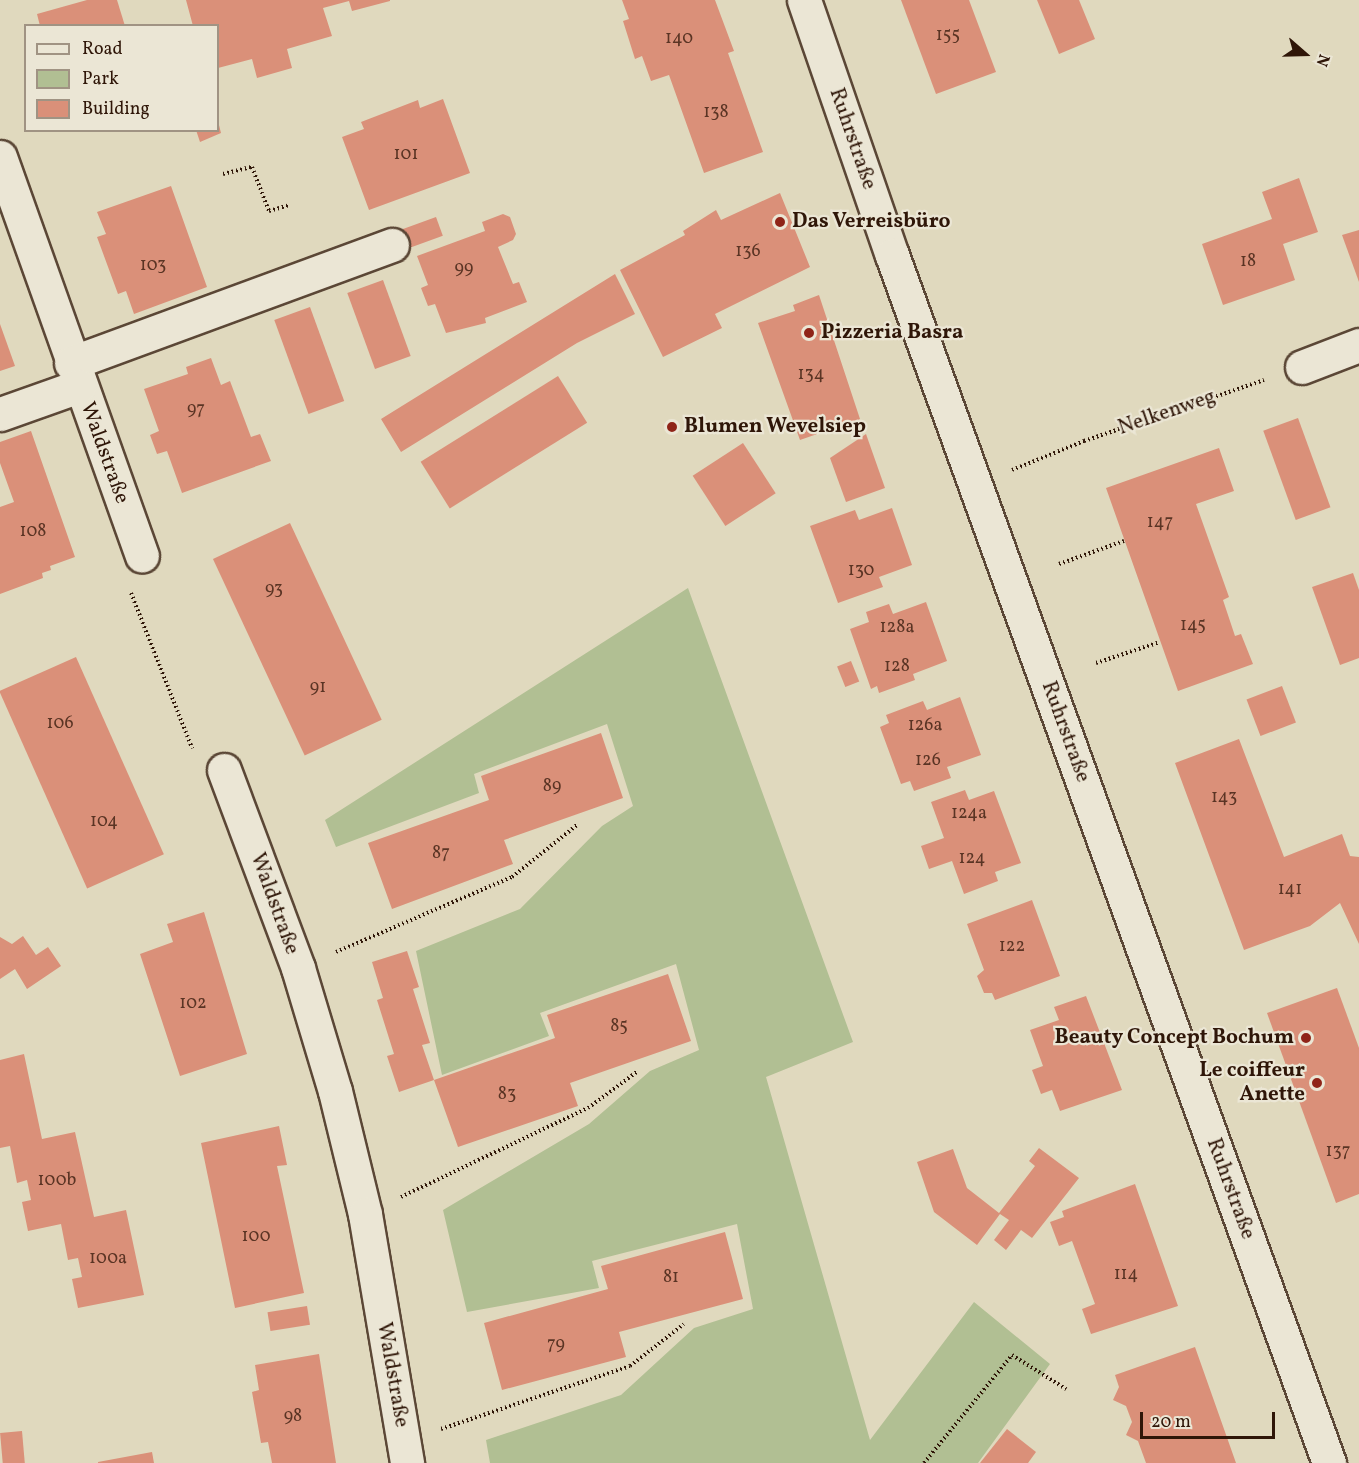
<!DOCTYPE html>
<html>
<head>
<meta charset="utf-8">
<style>
	body { margin:0 }
	#map { position:relative; width:1359px; height:1463px; overflow:hidden; background:#e0d9be; font-family:Vollkorn,serif }
	div>[style] { position:absolute }
	[style*='--x'] { left:calc(var(--x)*1px); top:calc(var(--y)*1px); width:calc(var(--w)*1px); rotate:calc(var(--a)*1deg) }
	.green>* { inset:0; background:#b1bf93 }
	.building>* { inset:0; background:#da9079; transform-origin:0 0 }
	.path>* { height:4px; margin-top:-2px; transform-origin:0; background:repeating-linear-gradient(90deg,#2f1608 0 1.5px,transparent 0 4.5px) }
	.roads { filter:drop-shadow(2px 0 #5b4736) drop-shadow(-2px 0 #5b4736) drop-shadow(0 2px #5b4736) drop-shadow(0 -2px #5b4736) }
	.minor>* { height:33px; margin:-16.5px; padding:0 16.5px; transform-origin:16.5px; border-radius:16.5px; background:#ebe6d5 }
	.dots>* { width:16px; height:16px; translate:-50% -50%; box-sizing:border-box; border:3px solid #ebe6d5; border-radius:50% }
	span { translate:-50% -50%; white-space:nowrap; text-align:center; line-height:1.15; -webkit-text-stroke:4.5px #ebe6d5; paint-order:stroke }
	.number-label { font-size:18px; color:#5a3424 }
	.number-label span { -webkit-text-stroke-width:0 }
	.street-label { font-size:21px; color:#2f1608 }
	.poi-label { font-size:21px; color:#2f1608; font-weight:700 }
	.left { translate:0 -50%; text-align:left }
	.right { translate:-100% -50%; text-align:right }
	.legend { position:absolute; left:24px; top:24px; width:195px; height:108px; box-sizing:border-box; background:#ebe6d5; border:2px solid #a09383; margin:0; padding:8px 10px; list-style:none; font-size:18px; color:#2f1608 }
	.legend li { display:flex; align-items:center; gap:12px; height:30px }
	.legend b { width:30px; border:2px solid #a09383 }
	.north { position:absolute; left:1275px; top:24px; width:60px; height:60px; -webkit-text-stroke:4px #ebe6d5; paint-order:stroke; rotate:110deg; font-size:16px; font-weight:700; line-height:24px; text-align:center; color:#2f1608 }
	.north::after { content:''; display:block; margin:auto; width:21px; height:27px; background:#2f1608; clip-path:polygon(50% 0,100% 100%,50% 72%,0 100%) }
	.scale { position:absolute; left:1140px; top:1412px; width:135px; height:27px; box-sizing:border-box; border:3px solid #2f1608; border-top:0; padding-left:8px; font-size:18px; line-height:21px; white-space:nowrap; color:#2f1608; -webkit-text-stroke:4px #ebe6d5; paint-order:stroke }
</style>
</head>
<body>
<div id="map">
	<div class="green">
		<div style="clip-path:polygon(688px 588px,853px 1042px,766px 1077px,870px 1440px,974px 1302px,1050px 1364px,978px 1463px,490px 1463px,486px 1440px,621px 1395px,694px 1328px,753px 1309px,737px 1224px,592px 1261px,599px 1288px,467px 1312px,443px 1210px,589px 1124px,650px 1071px,699px 1050px,676px 964px,540px 1013px,549px 1036px,442px 1075px,416px 951px,520px 909px,602px 826px,633px 806px,607px 724px,474px 774px,479px 793px,336px 847px,325px 820px)"></div>
	</div>
	<div class="building">
		<div style="clip-path:polygon(87px 0,117px 0,125px 26px,40px 26px,37px 14px)"></div>
		<div style="clip-path:polygon(186px 0,390px 0,390px 1px,352px 11px,349px 1px,323px 8px,332px 36px,287px 49px,292px 68px,257px 78px,252px 59px,218px 68px,218px 26px,193px 26px)"></div>
		<div style="clip-path:polygon(622px 0,715px 0,734px 51px,728px 53px,763px 152px,704px 173px,669px 75px,651px 81px,642px 56px,635px 59px,623px 21px,629px 19px)"></div>
		<div style="clip-path:polygon(901px 0,969px 0,996px 72px,936px 94px)"></div>
		<div style="clip-path:polygon(1037px 0,1079px 0,1095px 39px,1059px 54px)"></div>
		<div style="clip-path:polygon(443px 99px,470px 173px,369px 210px,342px 137px,364px 129px,361px 122px,418px 100px,420px 108px)"></div>
		<div style="clip-path:polygon(218px 121px,221px 133px,200px 142px,196px 130px,218px 130px)"></div>
		<div style="clip-path:polygon(1299px 178px,1318px 232px,1283px 244px,1295px 280px,1223px 305px,1202px 244px,1272px 219px,1262px 192px)"></div>
		<div style="clip-path:polygon(171px 186px,207px 287px,134px 314px,126px 291px,118px 294px,97px 237px,106px 234px,97px 212px)"></div>
		<div style="clip-path:polygon(780px 193px,810px 267px,715px 314px,722px 328px,663px 357px,620px 270px,685px 235px,683px 231px,716px 210px,721px 220px)"></div>
		<div style="clip-path:polygon(503px 214px,510px 217px,516px 234px,513px 240px,498px 247px,513px 284px,519px 282px,527px 302px,485px 318px,486px 323px,446px 333px,435px 304px,428px 306px,421px 288px,428px 285px,417px 256px,485px 231px,482px 222px)"></div>
		<div style="left:436px;top:217px;width:20px;height:38px;rotate:70deg"></div>
		<div style="clip-path:polygon(1359px 230px,1359px 282px,1342px 235px)"></div>
		<div style="clip-path:polygon(615px 274px,635px 314px,577px 343px,401px 452px,381px 419px)"></div>
		<div style="left:383px;top:280px;width:81px;height:38px;rotate:70deg"></div>
		<div style="clip-path:polygon(819px 295px,860px 419px,800px 440px,758px 323px,795px 311px,793px 305px)"></div>
		<div style="left:310px;top:307px;width:100px;height:38px;rotate:70deg"></div>
		<div style="clip-path:polygon(0 324px,15px 366px,0 371px)"></div>
		<div style="clip-path:polygon(211px 358px,221px 385px,230px 381px,251px 437px,260px 434px,271px 461px,182px 493px,167px 451px,157px 454px,150px 435px,159px 431px,144px 389px,188px 374px,186px 367px)"></div>
		<div style="left:558px;top:376px;width:55px;height:162px;rotate:58deg"></div>
		<div style="left:1298px;top:418px;width:95px;height:37px;rotate:70deg"></div>
		<div style="clip-path:polygon(31px 431px,75px 557px,50px 566px,51px 570px,42px 573px,43px 578px,0 594px,0 507px,14px 502px,0 463px,0 442px)"></div>
		<div style="clip-path:polygon(866px 434px,885px 488px,846px 502px,830px 458px)"></div>
		<div style="left:743px;top:443px;width:60px;height:60px;rotate:57deg"></div>
		<div style="clip-path:polygon(1219px 448px,1234px 491px,1196px 504px,1229px 597px,1223px 600px,1235px 636px,1241px 634px,1253px 664px,1178px 691px,1106px 488px)"></div>
		<div style="clip-path:polygon(892px 508px,912px 565px,879px 577px,883px 587px,838px 603px,810px 526px,855px 510px,859px 520px)"></div>
		<div style="left:290px;top:523px;width:217px;height:85px;rotate:65deg"></div>
		<div style="clip-path:polygon(1353px 573px,1359px 590px,1359px 658px,1340px 665px,1312px 587px)"></div>
		<div style="clip-path:polygon(926px 602px,947px 661px,913px 674px,915px 680px,879px 693px,877px 686px,871px 689px,850px 629px,869px 622px,866px 612px,889px 604px,893px 614px)"></div>
		<div style="left:76px;top:657px;width:216px;height:84px;rotate:66deg"></div>
		<div style="left:851px;top:661px;width:22px;height:15px;rotate:68deg"></div>
		<div style="left:1282px;top:686px;width:39px;height:38px;rotate:69deg"></div>
		<div style="clip-path:polygon(960px 697px,981px 755px,947px 767px,951px 778px,914px 791px,910px 781px,901px 784px,880px 727px,889px 723px,886px 715px,923px 701px,927px 710px)"></div>
		<div style="clip-path:polygon(601px 733px,623px 798px,504px 840px,513px 864px,392px 909px,368px 843px,489px 800px,481px 776px)"></div>
		<div style="clip-path:polygon(1239px 739px,1284px 857px,1342px 834px,1350px 856px,1359px 857px,1359px 944px,1340px 903px,1310px 926px,1244px 950px,1175px 763px)"></div>
		<div style="clip-path:polygon(965px 790px,969px 800px,994px 791px,1021px 863px,995px 872px,998px 881px,964px 894px,952px 861px,929px 869px,921px 846px,944px 838px,931px 802px)"></div>
		<div style="clip-path:polygon(1032px 900px,1060px 976px,995px 1000px,992px 993px,984px 993px,977px 976px,984px 970px,967px 924px)"></div>
		<div style="clip-path:polygon(204px 912px,247px 1054px,180px 1076px,140px 954px,173px 942px,167px 924px)"></div>
		<div style="clip-path:polygon(23px 936px,36px 955px,48px 947px,61px 966px,27px 989px,15px 969px,0 979px,0 937px,12px 944px)"></div>
		<div style="clip-path:polygon(407px 951px,419px 987px,413px 989px,430px 1043px,422px 1045px,434px 1080px,399px 1092px,387px 1056px,394px 1054px,377px 1000px,383px 998px,372px 962px)"></div>
		<div style="clip-path:polygon(668px 974px,691px 1041px,570px 1083px,578px 1106px,458px 1147px,434px 1080px,555px 1038px,547px 1015px)"></div>
		<div style="clip-path:polygon(1337px 988px,1359px 1048px,1359px 1194px,1336px 1203px,1267px 1013px)"></div>
		<div style="clip-path:polygon(1086px 996px,1122px 1090px,1060px 1111px,1052px 1090px,1041px 1094px,1032px 1070px,1043px 1066px,1030px 1030px,1059px 1020px,1054px 1007px)"></div>
		<div style="clip-path:polygon(24px 1054px,42px 1139px,75px 1132px,94px 1217px,126px 1210px,144px 1295px,78px 1308px,72px 1279px,82px 1277px,78px 1258px,68px 1260px,61px 1224px,28px 1231px,22px 1202px,31px 1200px,27px 1180px,17px 1183px,10px 1146px,0 1148px,0 1060px)"></div>
		<div style="clip-path:polygon(279px 1126px,287px 1165px,277px 1166px,304px 1293px,235px 1308px,201px 1143px)"></div>
		<div style="clip-path:polygon(1039px 1148px,1079px 1178px,1032px 1238px,1021px 1230px,1006px 1250px,994px 1240px,1009px 1220px,1000px 1214px,977px 1245px,934px 1212px,917px 1162px,953px 1149px,967px 1188px,999px 1213px,1035px 1166px,1029px 1161px)"></div>
		<div style="clip-path:polygon(1135px 1184px,1178px 1306px,1091px 1334px,1082px 1309px,1095px 1304px,1072px 1241px,1059px 1246px,1050px 1222px,1064px 1217px,1062px 1211px)"></div>
		<div style="clip-path:polygon(725px 1232px,743px 1299px,619px 1332px,626px 1357px,502px 1390px,484px 1323px,608px 1289px,601px 1266px)"></div>
		<div style="left:307px;top:1306px;width:19px;height:40px;rotate:81deg"></div>
		<div style="clip-path:polygon(1195px 1347px,1236px 1463px,1146px 1463px,1138px 1441px,1126px 1435px,1132px 1422px,1126px 1406px,1113px 1400px,1119px 1387px,1115px 1375px)"></div>
		<div style="clip-path:polygon(319px 1354px,336px 1463px,272px 1463px,268px 1442px,261px 1443px,252px 1392px,259px 1390px,255px 1365px)"></div>
		<div style="clip-path:polygon(1007px 1429px,1036px 1452px,1028px 1463px,980px 1463px)"></div>
		<div style="left:22px;top:1431px;width:32px;height:22px;rotate:85deg"></div>
		<div style="clip-path:polygon(152px 1452px,154px 1463px,98px 1463px,98px 1462px)"></div>
	</div>
	<div class="path">
		<div style="--x:223;--y:174;--w:30;--a:-14"></div>
		<div style="--x:252;--y:167;--w:47;--a:68.9"></div>
		<div style="--x:269;--y:211;--w:22;--a:-16"></div>
		<div style="--x:1012;--y:470;--w:78;--a:-21.9"></div>
		<div style="--x:1084;--y:441;--w:190;--a:-18.7"></div>
		<div style="--x:1059;--y:564;--w:69;--a:-19.5"></div>
		<div style="--x:131;--y:593;--w:167;--a:68.5"></div>
		<div style="--x:1096;--y:663;--w:67;--a:-18.2"></div>
		<div style="--x:336;--y:952;--w:191;--a:-23.1"></div>
		<div style="--x:512;--y:877;--w:83;--a:-38.7"></div>
		<div style="--x:401;--y:1197;--w:207;--a:-25.5"></div>
		<div style="--x:588;--y:1108;--w:62;--a:-36.5"></div>
		<div style="--x:441;--y:1429;--w:199;--a:-18.4"></div>
		<div style="--x:630;--y:1366;--w:68;--a:-37.9"></div>
		<div style="--x:924;--y:1463;--w:139;--a:-50.8"></div>
		<div style="--x:1012;--y:1355;--w:64;--a:32.2"></div>
	</div>
	<div class="roads">
		<div class="minor">
			<div style="--x:804;--y:0;--w:270;--a:71"></div>
			<div style="--x:892;--y:255;--w:1285;--a:70.11"></div>
			<div style="--x:0;--y:157;--w:423;--a:70.4"></div>
			<div style="--x:71;--y:363;--w:342;--a:-20.2"></div>
			<div style="--x:1302;--y:367;--w:61;--a:-21.1"></div>
			<div style="--x:0;--y:414;--w:84;--a:-19.5"></div>
			<div style="--x:224;--y:770;--w:211;--a:69.5"></div>
			<div style="--x:298;--y:968;--w:128;--a:73.3"></div>
			<div style="--x:335;--y:1091;--w:127;--a:76.3"></div>
			<div style="--x:365;--y:1214;--w:253;--a:80.4"></div>
		</div>
	</div>
	<div class="dots">
		<div style="left:780px;top:222px;background:#8f2418"></div>
		<div style="left:809px;top:333px;background:#8f2418"></div>
		<div style="left:672px;top:427px;background:#8f2418"></div>
		<div style="left:1306px;top:1038px;background:#8f2418"></div>
		<div style="left:1317px;top:1083px;background:#8f2418"></div>
	</div>
	<div class="number-label">
		<span style="left:948px;top:36px">155</span>
		<span style="left:679px;top:39px">140</span>
		<span style="left:716px;top:113px">138</span>
		<span style="left:406px;top:155px">101</span>
		<span style="left:748px;top:252px">136</span>
		<span style="left:1248px;top:262px">18</span>
		<span style="left:153px;top:266px">103</span>
		<span style="left:464px;top:269px">99</span>
		<span style="left:811px;top:375px">134</span>
		<span style="left:196px;top:410px">97</span>
		<span style="left:1160px;top:523px">147</span>
		<span style="left:33px;top:532px">108</span>
		<span style="left:861px;top:571px">130</span>
		<span style="left:274px;top:590px">93</span>
		<span style="left:1193px;top:626px">145</span>
		<span style="left:897px;top:628px">128a</span>
		<span style="left:897px;top:667px">128</span>
		<span style="left:318px;top:688px">91</span>
		<span style="left:60px;top:724px">106</span>
		<span style="left:925px;top:726px">126a</span>
		<span style="left:928px;top:761px">126</span>
		<span style="left:552px;top:787px">89</span>
		<span style="left:1224px;top:798px">143</span>
		<span style="left:969px;top:814px">124a</span>
		<span style="left:104px;top:822px">104</span>
		<span style="left:441px;top:854px">87</span>
		<span style="left:972px;top:859px">124</span>
		<span style="left:1290px;top:890px">141</span>
		<span style="left:1012px;top:947px">122</span>
		<span style="left:193px;top:1004px">102</span>
		<span style="left:619px;top:1027px">85</span>
		<span style="left:507px;top:1095px">83</span>
		<span style="left:1338px;top:1152px">137</span>
		<span style="left:57px;top:1181px">100b</span>
		<span style="left:256px;top:1237px">100</span>
		<span style="left:108px;top:1259px">100a</span>
		<span style="left:1126px;top:1275px">114</span>
		<span style="left:671px;top:1278px">81</span>
		<span style="left:556px;top:1345px">79</span>
		<span style="left:293px;top:1417px">98</span>
	</div>
	<div class="street-label">
		<span style="left:852px;top:139px;rotate:71deg">Ruhrstraße</span>
		<span style="left:1167px;top:413px;rotate:-19deg">Nelkenweg</span>
		<span style="left:104px;top:453px;rotate:70deg">Waldstraße</span>
		<span style="left:1065px;top:732px;rotate:70deg">Ruhrstraße</span>
		<span style="left:274px;top:904px;rotate:70deg">Waldstraße</span>
		<span style="left:1230px;top:1189px;rotate:70deg">Ruhrstraße</span>
		<span style="left:392px;top:1375px;rotate:80deg">Waldstraße</span>
	</div>
	<div class="poi-label">
		<span class="left" style="left:792px;top:222px">Das Verreisbüro</span>
		<span class="left" style="left:821px;top:333px">Pizzeria Basra</span>
		<span class="left" style="left:684px;top:427px">Blumen Wevelsiep</span>
		<span class="right" style="left:1294px;top:1038px">Beauty Concept Bochum</span>
		<span class="right" style="left:1305px;top:1083px">Le coiffeur<br>Anette</span>
	</div>
	<ul class="legend">
	<li><b style="height:8px;background:#ebe6d5"></b>Road</li>
	<li><b style="height:16px;background:#b1bf93"></b>Park</li>
	<li><b style="height:16px;background:#da9079"></b>Building</li>
	</ul>
	<div class="north">N</div>
	<div class="scale">20 m</div>
</div>
</body>
</html>
